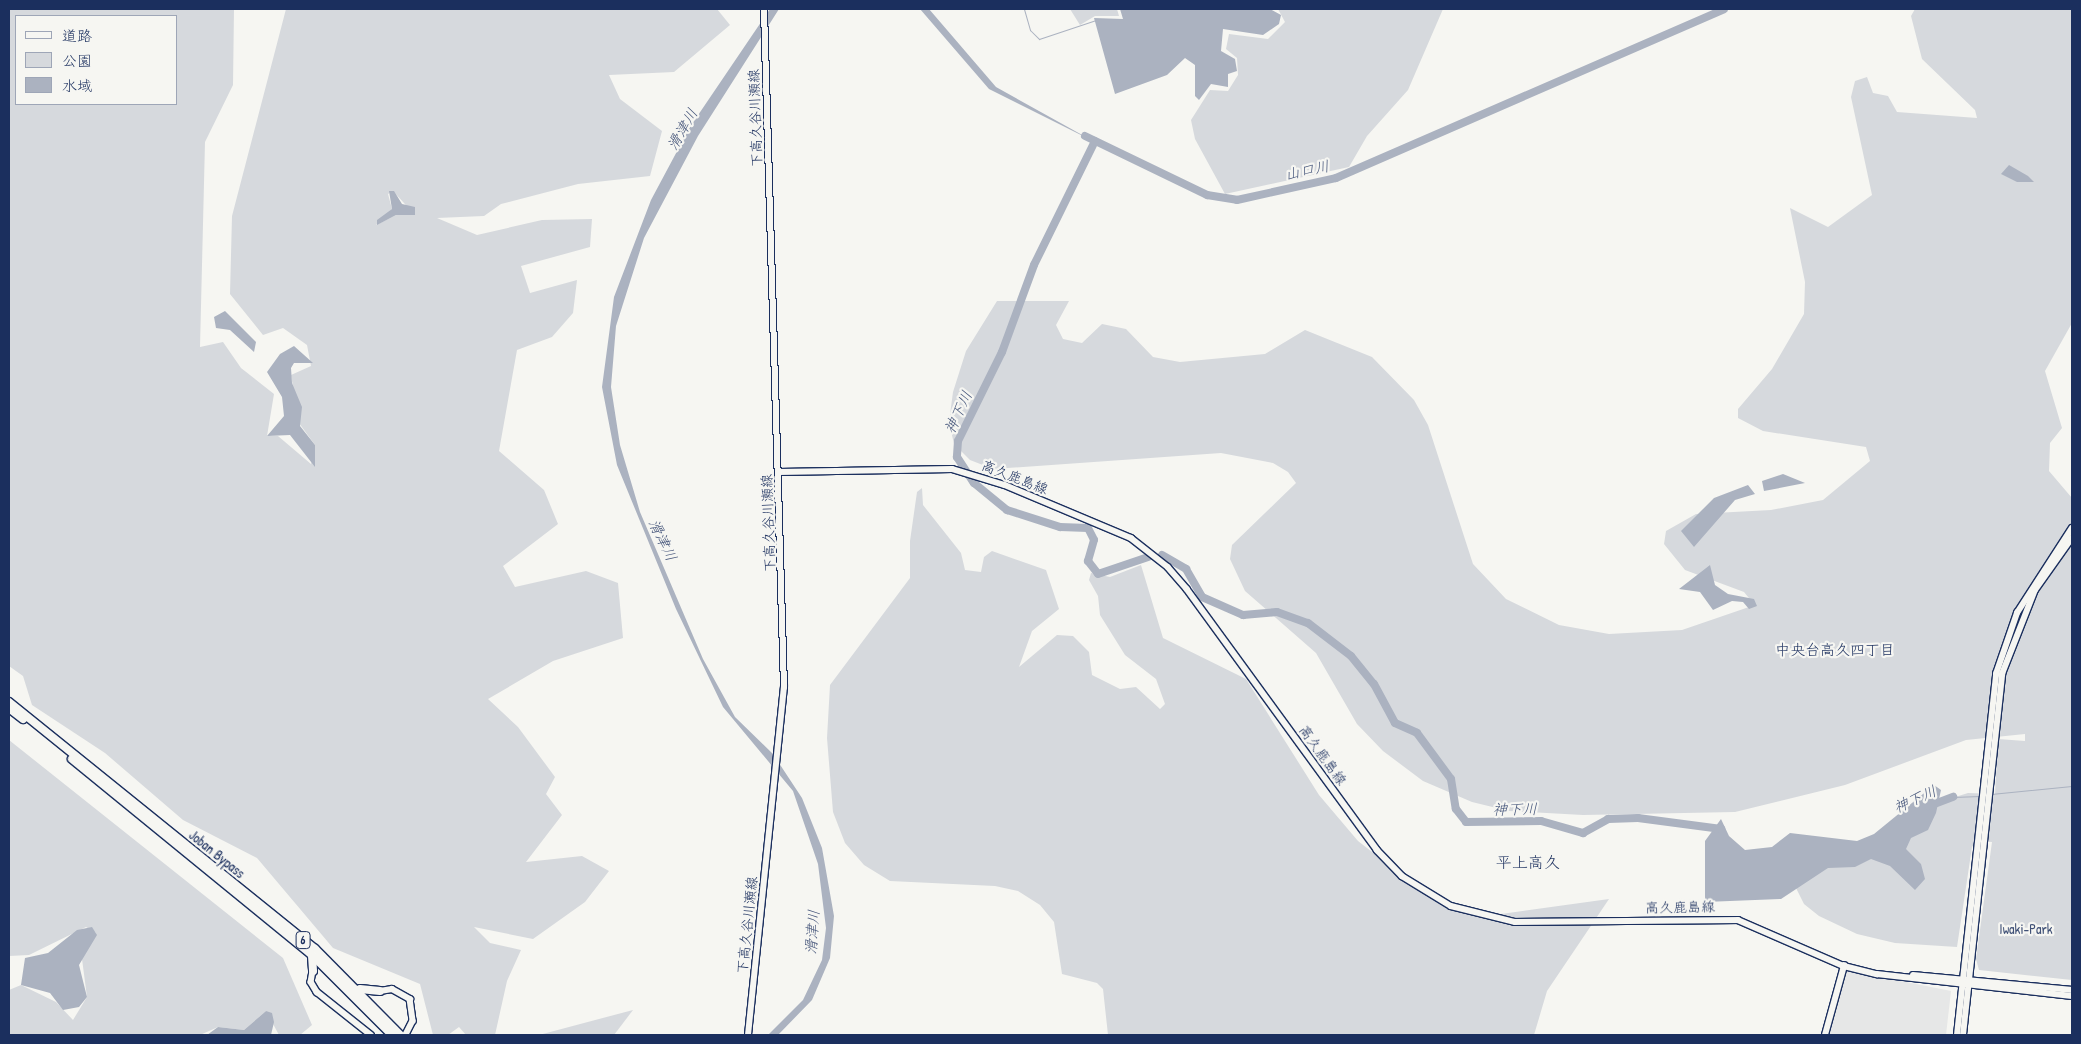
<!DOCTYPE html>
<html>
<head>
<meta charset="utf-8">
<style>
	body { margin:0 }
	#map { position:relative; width:2081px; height:1044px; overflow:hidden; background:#f6f6f2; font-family:"Patrick Hand","Klee One",sans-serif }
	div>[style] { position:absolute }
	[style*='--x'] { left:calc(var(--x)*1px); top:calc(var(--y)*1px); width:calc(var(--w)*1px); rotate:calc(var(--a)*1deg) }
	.built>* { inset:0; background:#e6e7e7 }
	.green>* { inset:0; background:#d6d9dd }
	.water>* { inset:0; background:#abb2c0 }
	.stream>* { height:1px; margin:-0.5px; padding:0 0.5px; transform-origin:0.5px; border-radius:0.5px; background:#abb2c0 }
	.river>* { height:8px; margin:-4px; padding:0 4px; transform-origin:4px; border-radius:4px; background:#abb2c0 }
	.roads { filter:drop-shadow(1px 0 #1b2f5e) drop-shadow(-1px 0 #1b2f5e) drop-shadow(0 1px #1b2f5e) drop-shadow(0 -1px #1b2f5e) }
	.secondary>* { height:5.5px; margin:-2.75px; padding:0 2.75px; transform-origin:2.75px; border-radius:2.75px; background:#f6f6f2 }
	.highway>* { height:8px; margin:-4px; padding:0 4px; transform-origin:4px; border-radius:4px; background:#f6f6f2 }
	span { translate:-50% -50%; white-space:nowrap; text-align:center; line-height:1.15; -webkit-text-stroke:4.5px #f6f6f2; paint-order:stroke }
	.shield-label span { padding:1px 4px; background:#f6f6f2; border:1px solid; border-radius:4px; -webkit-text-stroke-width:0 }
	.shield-label { font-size:12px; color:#1b2f5e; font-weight:700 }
	.street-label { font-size:14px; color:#1b2f5e }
	.park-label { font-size:14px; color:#405177 }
	.water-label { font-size:15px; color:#46567b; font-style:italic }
	.neighbourhood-label { font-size:15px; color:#1b2f5e }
	.quarter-label { font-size:16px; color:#1b2f5e }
	.frame { position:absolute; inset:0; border:10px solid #1b2f5e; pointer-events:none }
	.legend { position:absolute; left:15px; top:15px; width:162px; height:90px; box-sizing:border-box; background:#f6f6f2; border:1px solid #9ea6b7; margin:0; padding:6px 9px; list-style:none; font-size:15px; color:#1b2f5e }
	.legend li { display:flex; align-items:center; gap:10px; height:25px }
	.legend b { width:25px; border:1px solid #9ea6b7 }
</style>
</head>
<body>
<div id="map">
	<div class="built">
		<div style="clip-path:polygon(1846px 970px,1951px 991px,1946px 1035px,1829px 1035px)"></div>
	</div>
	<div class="green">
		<div style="clip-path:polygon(evenodd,9px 9px,234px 9px,233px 85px,205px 142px,200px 347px,223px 342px,241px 368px,274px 394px,267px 436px,278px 436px,311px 464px,315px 445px,299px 423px,291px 375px,311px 366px,307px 345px,283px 328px,263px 335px,230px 294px,232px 216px,286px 9px,717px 9px,730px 25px,674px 72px,609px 75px,620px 99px,662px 131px,650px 176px,578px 184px,501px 204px,484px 216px,437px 218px,477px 235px,542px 220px,592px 219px,590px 247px,521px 266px,530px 293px,577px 280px,573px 313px,552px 337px,517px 350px,499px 451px,544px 490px,558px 524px,503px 566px,515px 587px,586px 571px,618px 583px,623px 638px,553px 661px,488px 699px,518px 727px,555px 777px,546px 794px,562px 815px,526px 862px,582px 856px,609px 871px,585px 902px,533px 939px,474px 927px,490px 943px,521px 950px,507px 981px,495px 1035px,466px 1035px,459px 1027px,448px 1035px,433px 1035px,420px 984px,333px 948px,257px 858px,183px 820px,105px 753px,32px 705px,23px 676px,9px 666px,9px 9px,16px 16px,176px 16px,176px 104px,16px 104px,16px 16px,9px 9px,393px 191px,415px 215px,396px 215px,376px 225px,392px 209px,388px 194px,393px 191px)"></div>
		<div style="clip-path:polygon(1070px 9px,1117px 9px,1119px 16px,1095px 16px,1080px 25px)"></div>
		<div style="clip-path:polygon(1278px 9px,1443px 9px,1408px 90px,1367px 136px,1349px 167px,1225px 194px,1195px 139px,1191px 120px,1210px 90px,1228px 91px,1238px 75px,1237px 58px,1226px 49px,1229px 34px,1268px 39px,1285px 22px)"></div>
		<div style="clip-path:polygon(1915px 9px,2072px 9px,2072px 323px,2045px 371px,2062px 428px,2050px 443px,2049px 471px,2072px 498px,2072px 980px,1979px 970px,1976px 959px,1992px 842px,1976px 841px,1972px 847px,1957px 947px,1895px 943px,1857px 934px,1819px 916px,1804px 904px,1795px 886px,1831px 841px,1869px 844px,1949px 799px,1968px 793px,1995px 794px,1998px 739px,2025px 741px,2025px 734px,1966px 740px,1845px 785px,1735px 812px,1583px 815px,1509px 811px,1472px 802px,1423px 781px,1383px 751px,1357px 724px,1316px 653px,1245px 591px,1230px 559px,1232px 545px,1296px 483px,1288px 472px,1273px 463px,1221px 453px,993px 469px,970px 460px,954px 444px,949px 422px,953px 392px,966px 351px,997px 301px,1069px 301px,1056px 325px,1063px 339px,1082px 343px,1102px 324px,1126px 329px,1153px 357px,1180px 362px,1265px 354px,1305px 330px,1372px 357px,1414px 400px,1428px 425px,1473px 564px,1506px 599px,1559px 625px,1609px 634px,1682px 630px,1749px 607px,1753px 603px,1744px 592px,1685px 570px,1664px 544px,1666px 531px,1696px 514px,1771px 510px,1823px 500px,1870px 461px,1866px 447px,1763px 431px,1738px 418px,1738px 409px,1772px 369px,1804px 314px,1805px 282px,1790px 208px,1828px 227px,1872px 195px,1851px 97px,1855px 81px,1867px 77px,1873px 93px,1888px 96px,1897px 112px,1977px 118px,1975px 110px,1922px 59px,1911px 16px)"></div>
		<div style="clip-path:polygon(922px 488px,923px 505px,961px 553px,965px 570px,981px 572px,984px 557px,992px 551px,1046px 570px,1059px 609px,1032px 631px,1019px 667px,1057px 635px,1073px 636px,1089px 652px,1092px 675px,1120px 689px,1136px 687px,1160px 709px,1165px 704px,1156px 679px,1125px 655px,1100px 615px,1098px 596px,1089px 580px,1091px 573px,1110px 577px,1141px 565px,1163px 638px,1246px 679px,1319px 795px,1358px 841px,1399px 873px,1450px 904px,1494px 915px,1609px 899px,1547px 991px,1534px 1035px,1108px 1035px,1103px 989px,1097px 983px,1062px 974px,1054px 922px,1040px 905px,1018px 891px,995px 886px,890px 881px,864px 865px,845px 843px,833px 812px,827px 738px,830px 685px,910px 578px,910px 541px,917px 492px)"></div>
		<div style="clip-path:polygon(9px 740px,283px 958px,312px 1025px,300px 1035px,279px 1035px,266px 1011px,244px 1030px,218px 1027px,200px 1035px,9px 1035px,9px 990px,21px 985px,56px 1002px,73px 1020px,87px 997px,82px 959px,96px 933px,86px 927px,29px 955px,9px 956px)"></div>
		<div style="clip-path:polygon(633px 1010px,614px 1035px,539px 1035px,599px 1019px)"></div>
	</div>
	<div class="water">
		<div style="clip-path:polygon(770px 9px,779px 9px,698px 136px,644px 238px,616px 326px,611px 387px,620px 445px,640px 512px,703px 659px,735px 717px,773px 754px,802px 798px,822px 848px,834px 916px,830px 958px,812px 1000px,778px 1035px,768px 1035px,803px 1000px,822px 960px,826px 928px,818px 864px,793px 791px,723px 707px,676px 609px,617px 465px,602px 387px,614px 297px,651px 200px,690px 127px)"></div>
		<div style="clip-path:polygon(920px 9px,929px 9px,996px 87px,1093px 141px,989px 89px)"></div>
		<div style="clip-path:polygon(1120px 9px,1270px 9px,1281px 15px,1279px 24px,1263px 35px,1223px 29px,1221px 51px,1235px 59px,1237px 71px,1228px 74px,1228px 87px,1211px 84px,1199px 100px,1195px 96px,1195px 65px,1185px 58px,1167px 75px,1115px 94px,1094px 18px,1123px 19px)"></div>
		<div style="clip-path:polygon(2009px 165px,2028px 176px,2034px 182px,2017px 182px,2001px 174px)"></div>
		<div style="clip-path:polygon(389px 191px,394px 191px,402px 204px,415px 207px,415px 215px,396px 215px,377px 225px,377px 220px,392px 209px)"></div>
		<div style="clip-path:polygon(225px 311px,256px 342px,254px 352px,230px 330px,216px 328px,214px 317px)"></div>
		<div style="clip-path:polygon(294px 346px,313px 363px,294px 363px,291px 368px,292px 383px,302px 407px,300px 426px,315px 445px,315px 467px,290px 435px,267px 436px,284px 416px,282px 397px,267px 372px,280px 354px)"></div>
		<div style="clip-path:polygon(1783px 474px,1805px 483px,1764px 491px,1762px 481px)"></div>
		<div style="clip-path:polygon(1748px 485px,1755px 494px,1735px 500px,1694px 547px,1681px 531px,1714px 498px)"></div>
		<div style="clip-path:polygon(1710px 565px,1715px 585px,1728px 594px,1754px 599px,1757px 606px,1749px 609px,1743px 602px,1732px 601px,1713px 610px,1700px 592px,1679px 589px)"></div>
		<div style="clip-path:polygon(1934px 785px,1941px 790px,1936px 813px,1928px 830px,1911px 838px,1906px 849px,1921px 864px,1925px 879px,1915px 890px,1890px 866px,1871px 859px,1855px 867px,1828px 868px,1781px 899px,1705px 902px,1705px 841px,1721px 819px,1729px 836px,1745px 850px,1772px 847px,1790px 833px,1857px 841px,1874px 834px)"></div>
		<div style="clip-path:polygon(92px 927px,97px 935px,79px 965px,87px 997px,79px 1007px,63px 1010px,50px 993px,21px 985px,25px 958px,48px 953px,77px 930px)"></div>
		<div style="clip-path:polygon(266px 1011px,272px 1013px,274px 1022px,271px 1035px,207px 1035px,218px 1027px,244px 1030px)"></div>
	</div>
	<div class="stream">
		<div style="--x:1024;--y:9;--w:22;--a:74"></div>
		<div style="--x:1030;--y:30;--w:13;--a:45"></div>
		<div style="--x:1039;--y:39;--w:60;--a:-18.4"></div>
		<div style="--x:1991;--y:794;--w:81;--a:-5.6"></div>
		<div style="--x:1953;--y:797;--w:27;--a:-2"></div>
	</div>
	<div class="river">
		<div style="--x:1085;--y:136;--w:136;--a:25.8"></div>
		<div style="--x:1207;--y:195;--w:30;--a:9"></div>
		<div style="--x:1237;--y:200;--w:101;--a:-12.5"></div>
		<div style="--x:1336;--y:178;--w:423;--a:-23.5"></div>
		<div style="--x:1095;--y:141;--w:138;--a:116.2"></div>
		<div style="--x:1034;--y:265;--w:93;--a:110.2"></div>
		<div style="--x:1002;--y:352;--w:99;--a:116.3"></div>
		<div style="--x:958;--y:441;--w:16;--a:94"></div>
		<div style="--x:957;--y:457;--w:31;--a:57"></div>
		<div style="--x:974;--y:483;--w:43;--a:39.3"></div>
		<div style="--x:1007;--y:510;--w:56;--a:17.8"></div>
		<div style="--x:1060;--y:527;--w:28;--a:2"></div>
		<div style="--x:1088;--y:528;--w:13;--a:63"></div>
		<div style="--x:1094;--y:540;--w:22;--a:106"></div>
		<div style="--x:1088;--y:561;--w:16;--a:52"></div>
		<div style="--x:1098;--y:574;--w:53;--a:-18.8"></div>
		<div style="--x:1162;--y:555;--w:28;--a:30"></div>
		<div style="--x:1186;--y:569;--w:32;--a:60"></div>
		<div style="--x:1202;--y:597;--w:45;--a:23.7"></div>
		<div style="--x:1243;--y:615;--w:34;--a:-5"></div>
		<div style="--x:1277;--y:612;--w:33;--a:20"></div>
		<div style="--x:1308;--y:623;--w:54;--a:37.5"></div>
		<div style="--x:1351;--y:656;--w:36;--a:51"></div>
		<div style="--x:1374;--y:684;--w:44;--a:61.7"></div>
		<div style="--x:1395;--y:723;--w:24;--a:24"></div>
		<div style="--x:1417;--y:733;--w:57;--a:53.5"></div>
		<div style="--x:1451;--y:779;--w:30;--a:81"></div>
		<div style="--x:1456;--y:809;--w:16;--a:52"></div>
		<div style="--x:1466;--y:822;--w:75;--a:-0.8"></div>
		<div style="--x:1541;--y:821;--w:44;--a:15.9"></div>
		<div style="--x:1583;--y:833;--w:29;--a:-29"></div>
		<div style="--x:1608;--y:819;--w:30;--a:-2"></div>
		<div style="--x:1638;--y:818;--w:84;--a:7.5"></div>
		<div style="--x:1929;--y:806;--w:26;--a:-21"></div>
	</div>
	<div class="roads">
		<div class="secondary">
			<div style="--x:779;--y:472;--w:173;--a:-1"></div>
			<div style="--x:952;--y:469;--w:55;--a:16.8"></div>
			<div style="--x:1005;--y:485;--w:137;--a:22.8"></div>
			<div style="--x:1131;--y:538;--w:47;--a:38.1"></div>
			<div style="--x:1168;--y:567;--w:29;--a:49"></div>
			<div style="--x:1187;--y:589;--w:323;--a:53.9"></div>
			<div style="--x:1377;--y:850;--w:36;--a:46"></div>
			<div style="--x:1402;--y:876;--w:57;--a:31.5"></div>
			<div style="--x:1451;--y:906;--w:66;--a:14"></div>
			<div style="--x:1515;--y:922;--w:223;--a:-0.5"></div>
			<div style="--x:1738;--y:920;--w:116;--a:23.5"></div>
			<div style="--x:1844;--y:966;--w:34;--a:14"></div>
			<div style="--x:1877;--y:974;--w:196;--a:6.4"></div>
			<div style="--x:313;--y:971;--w:11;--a:100"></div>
			<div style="--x:311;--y:982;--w:12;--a:59"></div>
			<div style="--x:317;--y:992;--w:69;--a:38.5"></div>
			<div style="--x:1913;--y:975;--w:160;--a:5.4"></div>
			<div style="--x:380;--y:991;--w:12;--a:-9"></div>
			<div style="--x:392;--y:989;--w:21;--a:29"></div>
			<div style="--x:410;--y:999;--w:22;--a:82"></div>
			<div style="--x:413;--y:1021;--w:16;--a:117"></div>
			<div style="--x:748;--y:1035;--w:349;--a:-84.1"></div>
			<div style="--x:784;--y:688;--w:679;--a:-91.69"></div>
			<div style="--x:1825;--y:1035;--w:72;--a:-74.6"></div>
			<div style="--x:1957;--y:1035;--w:363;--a:-83.8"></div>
			<div style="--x:1996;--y:674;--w:65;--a:-71"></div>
			<div style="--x:2017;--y:613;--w:101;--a:-57.1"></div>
			<div style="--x:1963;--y:1035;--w:363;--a:-83.8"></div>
			<div style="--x:2002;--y:674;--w:90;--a:-68.6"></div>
			<div style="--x:2035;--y:590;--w:64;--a:-54.6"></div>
		</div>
		<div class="highway">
			<div style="--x:9;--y:702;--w:393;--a:38.9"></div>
			<div style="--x:315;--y:949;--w:121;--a:45.3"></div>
			<div style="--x:9;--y:708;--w:18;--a:38"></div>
			<div style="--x:72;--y:759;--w:307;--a:39.2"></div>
			<div style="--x:310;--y:953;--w:116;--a:45"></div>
			<div style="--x:312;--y:956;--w:15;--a:86"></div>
			<div style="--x:360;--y:989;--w:20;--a:6"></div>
		</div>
	</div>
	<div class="shield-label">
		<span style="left:303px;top:940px">6</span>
	</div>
	<div class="street-label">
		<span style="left:755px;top:118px;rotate:-92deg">下高久谷川瀬線</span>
		<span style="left:1015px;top:477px;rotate:21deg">高久鹿島線</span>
		<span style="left:768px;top:523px;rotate:-92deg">下高久谷川瀬線</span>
		<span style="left:1323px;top:755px;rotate:54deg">高久鹿島線</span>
		<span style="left:217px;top:854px;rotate:39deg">Joban Bypass</span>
		<span style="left:1680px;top:907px;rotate:-1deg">高久鹿島線</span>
		<span style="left:747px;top:925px;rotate:-84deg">下高久谷川瀬線</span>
	</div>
	<div class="park-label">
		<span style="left:2026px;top:929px">Iwaki-Park</span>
	</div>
	<div class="water-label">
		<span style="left:682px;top:129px;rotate:-60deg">滑津川</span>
		<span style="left:1307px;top:170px;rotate:-12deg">山口川</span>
		<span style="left:958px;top:412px;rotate:-65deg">神下川</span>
		<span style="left:663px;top:540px;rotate:64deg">滑津川</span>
		<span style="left:1915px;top:799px;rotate:-24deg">神下川</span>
		<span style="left:1515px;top:809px;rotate:-1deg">神下川</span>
		<span style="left:812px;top:932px;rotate:-86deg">滑津川</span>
	</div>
	<div class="neighbourhood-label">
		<span style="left:1835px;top:650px">中央台高久四丁目</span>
	</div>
	<div class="quarter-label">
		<span style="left:1528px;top:862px">平上高久</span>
	</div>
	<div class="frame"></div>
	<ul class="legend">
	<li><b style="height:6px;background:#f6f6f2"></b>道路</li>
	<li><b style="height:14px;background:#d6d9dd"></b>公園</li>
	<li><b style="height:14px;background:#abb2c0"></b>水域</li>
	</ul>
</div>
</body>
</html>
